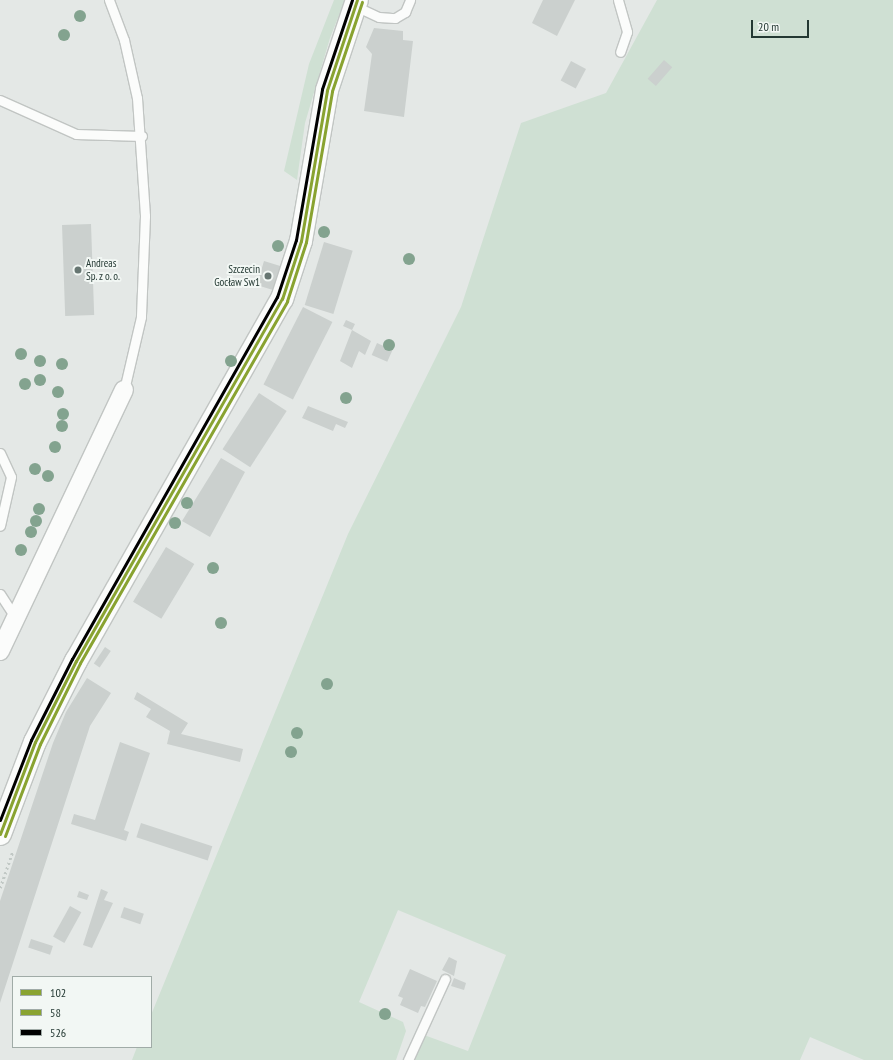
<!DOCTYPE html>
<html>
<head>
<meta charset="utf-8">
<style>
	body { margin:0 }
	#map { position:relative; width:893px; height:1060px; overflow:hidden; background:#e4e8e6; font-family:"PT Sans Narrow",sans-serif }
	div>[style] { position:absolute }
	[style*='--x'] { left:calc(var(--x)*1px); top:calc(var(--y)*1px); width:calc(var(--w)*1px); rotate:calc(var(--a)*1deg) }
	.green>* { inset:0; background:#cfe0d3 }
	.building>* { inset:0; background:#cbd0ce; transform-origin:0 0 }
	.path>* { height:2.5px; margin-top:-1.25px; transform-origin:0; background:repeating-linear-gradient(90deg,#c1c8c5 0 2px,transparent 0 5px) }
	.roads { filter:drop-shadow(1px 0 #c1c5c3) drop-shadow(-1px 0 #c1c5c3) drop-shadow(0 1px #c1c5c3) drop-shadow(0 -1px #c1c5c3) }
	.lane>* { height:9px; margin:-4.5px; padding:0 4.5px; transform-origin:4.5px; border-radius:4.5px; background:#fbfcfb }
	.street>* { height:18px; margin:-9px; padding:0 9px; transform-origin:9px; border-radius:9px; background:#fbfcfb }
	.secondary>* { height:22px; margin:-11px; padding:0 11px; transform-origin:11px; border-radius:11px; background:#fbfcfb }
	.bus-1>* { height:3px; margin:-1.5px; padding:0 1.5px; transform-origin:1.5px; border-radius:1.5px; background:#89a331 }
	.bus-2>* { height:3px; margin:-1.5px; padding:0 1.5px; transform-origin:1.5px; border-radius:1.5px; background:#89a331 }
	.bus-3>* { height:3px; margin:-1.5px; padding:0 1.5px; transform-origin:1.5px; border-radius:1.5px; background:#000 }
	.trees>* { width:12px; height:12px; margin:-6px; border-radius:50%; background:#83a38f }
	.dots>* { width:11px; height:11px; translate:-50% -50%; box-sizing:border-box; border:2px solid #f2f7f4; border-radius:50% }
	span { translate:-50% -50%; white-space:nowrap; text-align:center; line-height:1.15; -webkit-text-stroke:4px #f2f7f4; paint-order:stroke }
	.poi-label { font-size:11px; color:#243933 }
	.left { translate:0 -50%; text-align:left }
	.right { translate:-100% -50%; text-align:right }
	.legend { position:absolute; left:12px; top:976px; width:140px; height:72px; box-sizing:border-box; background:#f2f7f4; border:1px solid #a0aba7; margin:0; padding:5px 7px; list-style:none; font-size:12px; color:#243933 }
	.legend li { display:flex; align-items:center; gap:8px; height:20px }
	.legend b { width:20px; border:1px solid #a0aba7 }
	.scale { position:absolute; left:751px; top:20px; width:58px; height:18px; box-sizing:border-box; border:2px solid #243933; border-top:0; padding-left:5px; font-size:12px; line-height:14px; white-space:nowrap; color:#243933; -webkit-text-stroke:3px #f2f7f4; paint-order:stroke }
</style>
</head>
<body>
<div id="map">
	<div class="green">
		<div style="clip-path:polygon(334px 0,345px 0,330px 38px,305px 123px,297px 180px,284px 171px,309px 64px)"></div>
		<div style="clip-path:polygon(657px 0,893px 0,893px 1060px,864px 1060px,810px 1037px,800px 1060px,415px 1060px,424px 1035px,468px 1051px,506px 955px,398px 910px,359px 1002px,403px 1022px,406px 1031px,396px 1060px,132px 1060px,137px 1047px,151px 1047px,151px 1015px,348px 534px,461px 307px,521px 123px,606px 93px)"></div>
	</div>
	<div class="building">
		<div style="clip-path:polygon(543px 0,575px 0,557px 36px,532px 23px)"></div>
		<div style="clip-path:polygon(374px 28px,403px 31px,403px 40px,413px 41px,404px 117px,364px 111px,372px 54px,366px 47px)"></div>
		<div style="left:664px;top:60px;width:11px;height:25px;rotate:41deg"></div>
		<div style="left:571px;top:61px;width:17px;height:22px;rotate:28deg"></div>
		<div style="left:91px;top:224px;width:91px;height:29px;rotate:88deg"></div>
		<div style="left:324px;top:242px;width:30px;height:66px;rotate:17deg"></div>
		<div style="left:264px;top:261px;width:17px;height:25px;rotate:17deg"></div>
		<div style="left:303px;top:307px;width:33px;height:87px;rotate:27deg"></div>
		<div style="clip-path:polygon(346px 320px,355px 324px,352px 330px,371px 341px,365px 355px,359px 351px,352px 368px,340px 361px,352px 330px,343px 326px)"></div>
		<div style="left:377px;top:343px;width:17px;height:13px;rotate:24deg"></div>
		<div style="left:259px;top:393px;width:33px;height:67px;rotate:33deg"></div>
		<div style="clip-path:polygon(308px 406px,348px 422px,345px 428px,336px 424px,333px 431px,302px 418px)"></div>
		<div style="clip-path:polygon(221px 458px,245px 472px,210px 537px,182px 521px)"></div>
		<div style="left:166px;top:547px;width:33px;height:64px;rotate:31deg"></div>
		<div style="left:105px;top:647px;width:7px;height:20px;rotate:34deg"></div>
		<div style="clip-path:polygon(87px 678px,111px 693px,90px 726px,0 1003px,0 901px,53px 743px,66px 712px)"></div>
		<div style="clip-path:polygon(137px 692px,188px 723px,181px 734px,243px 749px,240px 762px,167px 744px,170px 731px,146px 717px,151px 709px,134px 699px)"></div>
		<div style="clip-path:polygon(120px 742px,150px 753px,124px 830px,129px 832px,126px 841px,71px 824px,74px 814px,95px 820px)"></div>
		<div style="left:141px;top:823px;width:75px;height:15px;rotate:18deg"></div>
		<div style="clip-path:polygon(101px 889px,108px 892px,104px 900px,113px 903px,92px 948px,83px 945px)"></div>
		<div style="clip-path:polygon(79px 891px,89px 895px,87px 900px,77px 897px)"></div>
		<div style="left:70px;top:906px;width:13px;height:35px;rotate:29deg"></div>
		<div style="left:124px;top:907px;width:21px;height:11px;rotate:19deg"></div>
		<div style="left:31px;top:939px;width:23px;height:9px;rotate:18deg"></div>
		<div style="clip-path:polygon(449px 957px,457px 961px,454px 976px,442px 970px)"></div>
		<div style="clip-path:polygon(410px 969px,437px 981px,425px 1007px,421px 1006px,418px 1013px,400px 1005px,403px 998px,398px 996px)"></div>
		<div style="clip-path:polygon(454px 978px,466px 983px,464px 990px,451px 986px)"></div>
	</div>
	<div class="path">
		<div style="--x:0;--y:888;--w:39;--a:-71"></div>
	</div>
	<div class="roads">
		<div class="lane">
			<div style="--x:109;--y:0;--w:43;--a:69.4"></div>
			<div style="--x:124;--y:40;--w:59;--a:77.4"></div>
			<div style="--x:137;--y:98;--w:118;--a:86.1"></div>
			<div style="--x:145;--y:216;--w:101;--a:92.3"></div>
			<div style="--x:141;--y:317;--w:75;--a:103.1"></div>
			<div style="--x:618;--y:0;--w:33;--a:74"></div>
			<div style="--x:627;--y:32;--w:21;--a:109"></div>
			<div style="--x:355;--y:6;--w:26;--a:25"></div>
			<div style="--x:379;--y:17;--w:16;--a:4"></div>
			<div style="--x:395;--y:18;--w:12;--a:-31"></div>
			<div style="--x:405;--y:12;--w:13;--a:-67"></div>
			<div style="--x:0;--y:100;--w:83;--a:24.1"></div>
			<div style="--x:76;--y:134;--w:66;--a:1.7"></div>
			<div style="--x:0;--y:453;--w:26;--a:65"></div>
			<div style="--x:11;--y:477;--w:50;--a:102.7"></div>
			<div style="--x:0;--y:594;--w:30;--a:57"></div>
			<div style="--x:408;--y:1060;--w:89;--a:-65.4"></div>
		</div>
		<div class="street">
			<div style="--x:0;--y:651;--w:289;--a:-64.6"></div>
		</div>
		<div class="secondary">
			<div style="--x:0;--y:834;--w:98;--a:-69.2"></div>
			<div style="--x:35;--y:742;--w:91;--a:-63.2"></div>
			<div style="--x:76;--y:661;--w:417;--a:-60.4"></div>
			<div style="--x:282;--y:299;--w:61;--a:-71.9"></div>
			<div style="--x:301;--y:241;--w:153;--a:-80.2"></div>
			<div style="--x:327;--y:90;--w:95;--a:-71.6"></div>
		</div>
	</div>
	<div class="bus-1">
		<div style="--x:0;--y:834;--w:98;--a:-69.2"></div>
		<div style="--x:35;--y:742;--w:91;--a:-63.2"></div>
		<div style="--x:76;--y:661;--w:417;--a:-60.4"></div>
		<div style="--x:282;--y:299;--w:61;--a:-71.9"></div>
		<div style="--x:301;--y:241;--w:153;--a:-80.2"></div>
		<div style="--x:327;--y:90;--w:95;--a:-71.6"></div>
	</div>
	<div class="bus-2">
		<div style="--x:5;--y:836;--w:98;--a:-69.2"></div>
		<div style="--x:40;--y:744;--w:90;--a:-63.7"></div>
		<div style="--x:80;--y:663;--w:417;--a:-60.2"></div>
		<div style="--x:287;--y:301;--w:62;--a:-72.1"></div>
		<div style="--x:306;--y:242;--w:153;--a:-80.2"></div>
		<div style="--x:332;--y:91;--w:94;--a:-71.4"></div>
	</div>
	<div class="bus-3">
		<div style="--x:0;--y:820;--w:86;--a:-68.8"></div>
		<div style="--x:31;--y:740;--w:91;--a:-63.2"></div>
		<div style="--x:72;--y:659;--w:416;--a:-60.5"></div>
		<div style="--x:277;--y:297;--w:60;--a:-71.6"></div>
		<div style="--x:296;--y:240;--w:153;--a:-80.2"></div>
		<div style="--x:322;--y:89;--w:94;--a:-71.4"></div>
	</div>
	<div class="trees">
		<div style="left:80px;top:16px"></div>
		<div style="left:64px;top:35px"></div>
		<div style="left:324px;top:232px"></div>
		<div style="left:278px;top:246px"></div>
		<div style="left:409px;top:259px"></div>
		<div style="left:389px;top:345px"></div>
		<div style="left:21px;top:354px"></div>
		<div style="left:40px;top:361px"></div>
		<div style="left:231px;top:361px"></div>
		<div style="left:62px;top:364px"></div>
		<div style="left:40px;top:380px"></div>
		<div style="left:25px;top:384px"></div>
		<div style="left:58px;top:392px"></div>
		<div style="left:346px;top:398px"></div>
		<div style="left:63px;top:414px"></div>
		<div style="left:62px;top:426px"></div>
		<div style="left:55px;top:447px"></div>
		<div style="left:35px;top:469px"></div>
		<div style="left:48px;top:476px"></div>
		<div style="left:187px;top:503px"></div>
		<div style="left:39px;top:509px"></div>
		<div style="left:36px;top:521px"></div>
		<div style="left:175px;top:523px"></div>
		<div style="left:31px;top:532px"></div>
		<div style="left:21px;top:550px"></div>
		<div style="left:213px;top:568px"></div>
		<div style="left:221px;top:623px"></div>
		<div style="left:327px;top:684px"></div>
		<div style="left:297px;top:733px"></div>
		<div style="left:291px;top:752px"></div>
		<div style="left:385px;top:1014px"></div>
	</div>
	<div class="dots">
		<div style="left:78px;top:270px;background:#677672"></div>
		<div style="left:268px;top:276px;background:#677672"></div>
	</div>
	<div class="poi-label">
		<span class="left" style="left:86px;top:270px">Andreas<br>Sp. z o. o.</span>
		<span class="right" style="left:260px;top:276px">Szczecin<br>Gocław Sw1</span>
	</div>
	<ul class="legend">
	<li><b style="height:5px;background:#89a331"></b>102</li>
	<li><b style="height:5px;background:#89a331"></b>58</li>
	<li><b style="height:5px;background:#000"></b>526</li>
	</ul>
	<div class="scale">20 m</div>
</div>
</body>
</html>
